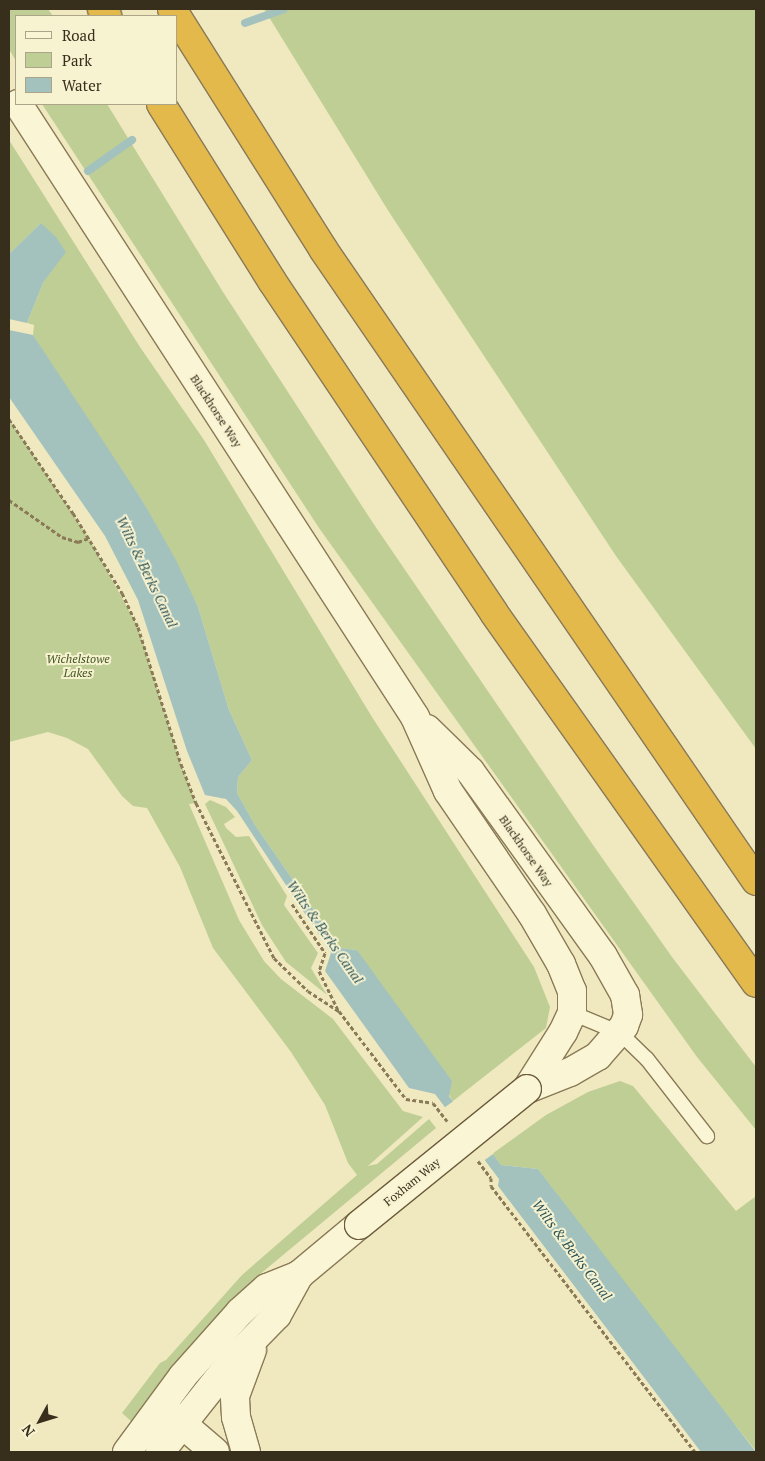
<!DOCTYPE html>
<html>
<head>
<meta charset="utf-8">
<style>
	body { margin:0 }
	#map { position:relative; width:765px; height:1461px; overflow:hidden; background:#f0e9c0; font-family:"PT Serif",serif }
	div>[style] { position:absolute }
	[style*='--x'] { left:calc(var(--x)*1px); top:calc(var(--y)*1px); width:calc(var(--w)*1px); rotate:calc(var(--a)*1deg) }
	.green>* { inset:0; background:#bece94 }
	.water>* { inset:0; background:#a3c2bd }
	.pier>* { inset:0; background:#f0e9c0; transform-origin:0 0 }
	.stream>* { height:8px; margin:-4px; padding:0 4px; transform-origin:4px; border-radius:4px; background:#a3c2bd }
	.path>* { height:3px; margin-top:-1.5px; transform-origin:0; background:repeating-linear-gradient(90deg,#8a7a57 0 4px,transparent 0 6.5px) }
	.roads { filter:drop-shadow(1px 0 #8a7a57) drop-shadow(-1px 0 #8a7a57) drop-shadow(0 1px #8a7a57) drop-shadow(0 -1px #8a7a57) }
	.lane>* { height:14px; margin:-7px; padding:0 7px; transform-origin:7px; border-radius:7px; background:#faf5d4 }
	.secondary>* { height:28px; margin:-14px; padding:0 14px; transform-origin:14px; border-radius:14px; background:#faf5d4 }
	.highway>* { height:28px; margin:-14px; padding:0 14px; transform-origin:14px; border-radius:14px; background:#e3b94c }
	.bridges { filter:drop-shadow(1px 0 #6b5b3b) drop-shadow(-1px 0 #6b5b3b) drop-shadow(0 1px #6b5b3b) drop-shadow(0 -1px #6b5b3b) }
	.secondary-bridge>* { height:28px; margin:-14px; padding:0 14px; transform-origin:14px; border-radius:14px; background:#faf5d4 }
	span { translate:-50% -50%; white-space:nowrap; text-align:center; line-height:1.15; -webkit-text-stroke:4px #f7f2d0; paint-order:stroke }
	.street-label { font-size:12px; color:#382e1c }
	.park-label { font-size:12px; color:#415622; font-style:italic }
	.water-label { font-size:14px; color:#2b5559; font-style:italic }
	.frame { position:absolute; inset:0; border:10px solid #382e1c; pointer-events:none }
	.legend { position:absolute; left:15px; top:15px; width:162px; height:90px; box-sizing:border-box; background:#f7f2d0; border:1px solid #aba488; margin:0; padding:6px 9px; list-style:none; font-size:15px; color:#382e1c }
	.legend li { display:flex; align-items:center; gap:10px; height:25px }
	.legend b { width:25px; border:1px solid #aba488 }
	.north { position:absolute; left:15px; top:1396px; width:50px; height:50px; -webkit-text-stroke:4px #f7f2d0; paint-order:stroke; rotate:231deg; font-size:14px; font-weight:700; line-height:20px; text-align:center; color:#382e1c }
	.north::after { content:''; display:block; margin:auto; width:18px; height:22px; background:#382e1c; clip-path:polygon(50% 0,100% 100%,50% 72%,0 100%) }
</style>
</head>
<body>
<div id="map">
	<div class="green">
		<div style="clip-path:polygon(9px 9px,48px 9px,53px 16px,16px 16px,16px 61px,9px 49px)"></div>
		<div style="clip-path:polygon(264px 9px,756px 9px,756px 749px,616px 556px,389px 212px)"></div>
		<div style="clip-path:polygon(42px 104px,107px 104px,223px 292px,373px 523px,593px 845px,672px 957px,756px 1067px,756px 1130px,697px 1057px,319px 528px)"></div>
		<div style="clip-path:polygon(9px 140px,140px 347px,204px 440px,372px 717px,534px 967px,550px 1007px,546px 1028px,453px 1101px,357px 950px,340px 948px,255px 825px,237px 793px,238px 777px,252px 760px,229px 710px,198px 607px,142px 500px,56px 375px,33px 335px,34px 325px,27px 323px,43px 283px,65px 252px,41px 223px,9px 254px)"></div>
		<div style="clip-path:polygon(9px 419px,89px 538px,138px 627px,181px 764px,196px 803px,189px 804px,239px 920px,264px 961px,281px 979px,333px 1019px,403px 1111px,423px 1117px,368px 1166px,377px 1164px,429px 1119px,436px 1128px,259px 1275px,188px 1350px,132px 1422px,122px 1413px,160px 1363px,166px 1360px,242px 1275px,357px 1175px,348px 1163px,325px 1105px,291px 1052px,213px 948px,180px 867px,147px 808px,133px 806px,122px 796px,88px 749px,67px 738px,48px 732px,9px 742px)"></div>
		<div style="clip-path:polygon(210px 800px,226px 807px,235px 817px,224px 824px,226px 828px,236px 837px,249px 836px,287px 896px,284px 905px,318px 953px,311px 968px,327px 995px,286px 962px,262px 925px,205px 804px)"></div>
		<div style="clip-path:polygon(620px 1081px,633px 1086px,736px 1211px,756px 1196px,756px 1451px,674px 1349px,538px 1169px,501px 1165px,492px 1154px,546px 1115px,588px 1092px)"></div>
	</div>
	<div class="water">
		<div style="clip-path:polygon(41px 223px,56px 237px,66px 252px,43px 283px,27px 323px,9px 319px,9px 254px)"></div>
		<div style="clip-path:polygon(9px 330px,33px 335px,142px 500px,176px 560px,198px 607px,229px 710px,252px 760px,238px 777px,237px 793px,255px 825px,340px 948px,357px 950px,452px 1081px,449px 1096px,501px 1165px,538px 1169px,756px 1452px,701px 1452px,498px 1186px,499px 1179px,435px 1094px,409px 1088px,325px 971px,331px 953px,237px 811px,226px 799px,205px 795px,187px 751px,138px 600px,105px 536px,9px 397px)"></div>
	</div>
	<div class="pier">
		<div style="left:455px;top:1100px;width:66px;height:15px;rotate:54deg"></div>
	</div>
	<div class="stream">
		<div style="--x:245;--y:23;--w:41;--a:-19.7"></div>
		<div style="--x:88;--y:171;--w:54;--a:-35.2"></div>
	</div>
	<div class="path">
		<div style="--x:9;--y:419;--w:114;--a:55.8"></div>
		<div style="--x:73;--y:513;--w:94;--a:58.5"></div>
		<div style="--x:122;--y:593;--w:38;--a:65"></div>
		<div style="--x:138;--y:627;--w:144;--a:72.6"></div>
		<div style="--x:181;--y:764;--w:42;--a:69"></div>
		<div style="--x:196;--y:803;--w:174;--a:63.3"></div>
		<div style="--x:274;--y:958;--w:47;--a:44.1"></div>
		<div style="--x:308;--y:991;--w:37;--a:33"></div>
		<div style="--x:339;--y:1011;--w:111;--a:52.7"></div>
		<div style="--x:406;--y:1099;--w:27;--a:8"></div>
		<div style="--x:433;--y:1103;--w:23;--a:52"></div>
		<div style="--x:9;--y:500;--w:65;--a:34.9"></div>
		<div style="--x:62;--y:537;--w:17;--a:17"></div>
		<div style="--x:78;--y:542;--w:12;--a:-20"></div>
		<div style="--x:292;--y:904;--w:59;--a:56"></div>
		<div style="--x:325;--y:953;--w:19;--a:108"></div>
		<div style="--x:319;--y:971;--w:43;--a:64"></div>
		<div style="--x:478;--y:1161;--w:21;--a:53"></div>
		<div style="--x:491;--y:1178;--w:8;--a:90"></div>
		<div style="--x:491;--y:1186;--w:335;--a:52.5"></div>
	</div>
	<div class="roads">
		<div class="lane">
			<div style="--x:572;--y:1013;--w:52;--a:22.6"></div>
			<div style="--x:620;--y:1033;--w:37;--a:44"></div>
			<div style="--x:647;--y:1059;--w:98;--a:52.1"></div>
		</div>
		<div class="secondary">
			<div style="--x:18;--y:104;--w:730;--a:57.07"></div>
			<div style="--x:415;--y:717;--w:81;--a:66"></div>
			<div style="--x:448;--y:791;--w:149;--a:55.7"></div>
			<div style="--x:532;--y:914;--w:58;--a:59.9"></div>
			<div style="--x:561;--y:964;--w:29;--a:68"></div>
			<div style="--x:572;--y:991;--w:22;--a:90"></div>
			<div style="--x:572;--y:1013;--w:21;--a:115"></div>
			<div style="--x:563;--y:1032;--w:67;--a:122.3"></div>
			<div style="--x:427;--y:729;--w:60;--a:44.3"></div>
			<div style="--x:470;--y:771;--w:228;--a:54.3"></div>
			<div style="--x:603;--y:956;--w:45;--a:60.6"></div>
			<div style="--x:625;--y:995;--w:20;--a:81"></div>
			<div style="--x:628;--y:1015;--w:12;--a:110"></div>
			<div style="--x:624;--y:1026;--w:40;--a:131"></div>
			<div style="--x:598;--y:1056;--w:32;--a:150"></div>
			<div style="--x:570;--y:1072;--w:46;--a:158.4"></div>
			<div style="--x:167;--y:1411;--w:63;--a:40.5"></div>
			<div style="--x:127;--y:1452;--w:94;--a:-53.6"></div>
			<div style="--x:183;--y:1376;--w:86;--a:-48.3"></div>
			<div style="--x:240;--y:1312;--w:36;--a:-42"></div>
			<div style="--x:267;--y:1288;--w:35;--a:-22"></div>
			<div style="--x:299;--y:1275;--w:78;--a:-39.8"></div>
			<div style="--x:160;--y:1452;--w:116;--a:-51.6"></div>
			<div style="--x:232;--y:1361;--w:64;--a:-45.6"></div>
			<div style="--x:277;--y:1315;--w:46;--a:-61.2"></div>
			<div style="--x:246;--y:1452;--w:36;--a:-106"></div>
			<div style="--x:236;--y:1417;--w:21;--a:-93"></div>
			<div style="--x:235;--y:1396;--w:49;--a:-69.7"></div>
		</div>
		<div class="highway">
			<div style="--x:102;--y:9;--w:9;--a:54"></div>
			<div style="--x:172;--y:9;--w:284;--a:57.8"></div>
			<div style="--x:323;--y:249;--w:766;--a:55.58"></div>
			<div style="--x:161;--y:104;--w:209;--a:57.9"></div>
			<div style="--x:272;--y:281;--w:399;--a:56.2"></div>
			<div style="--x:494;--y:613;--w:453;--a:54.7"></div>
		</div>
	</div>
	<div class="bridges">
		<div class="secondary-bridge">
			<div style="--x:359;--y:1225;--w:216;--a:-39"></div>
		</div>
	</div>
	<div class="street-label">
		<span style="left:216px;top:411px;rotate:57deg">Blackhorse Way</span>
		<span style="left:526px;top:851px;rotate:55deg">Blackhorse Way</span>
		<span style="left:412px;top:1182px;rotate:-39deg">Foxham Way</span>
	</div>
	<div class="park-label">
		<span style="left:78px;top:666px">Wichelstowe<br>Lakes</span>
	</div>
	<div class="water-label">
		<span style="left:147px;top:572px;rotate:64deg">Wilts &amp; Berks Canal</span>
		<span style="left:325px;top:932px;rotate:55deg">Wilts &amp; Berks Canal</span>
		<span style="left:572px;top:1250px;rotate:53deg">Wilts &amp; Berks Canal</span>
	</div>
	<div class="frame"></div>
	<ul class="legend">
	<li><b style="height:6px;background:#faf5d4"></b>Road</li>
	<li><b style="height:14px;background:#bece94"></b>Park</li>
	<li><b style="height:14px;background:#a3c2bd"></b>Water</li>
	</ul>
	<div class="north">N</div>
</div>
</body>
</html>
